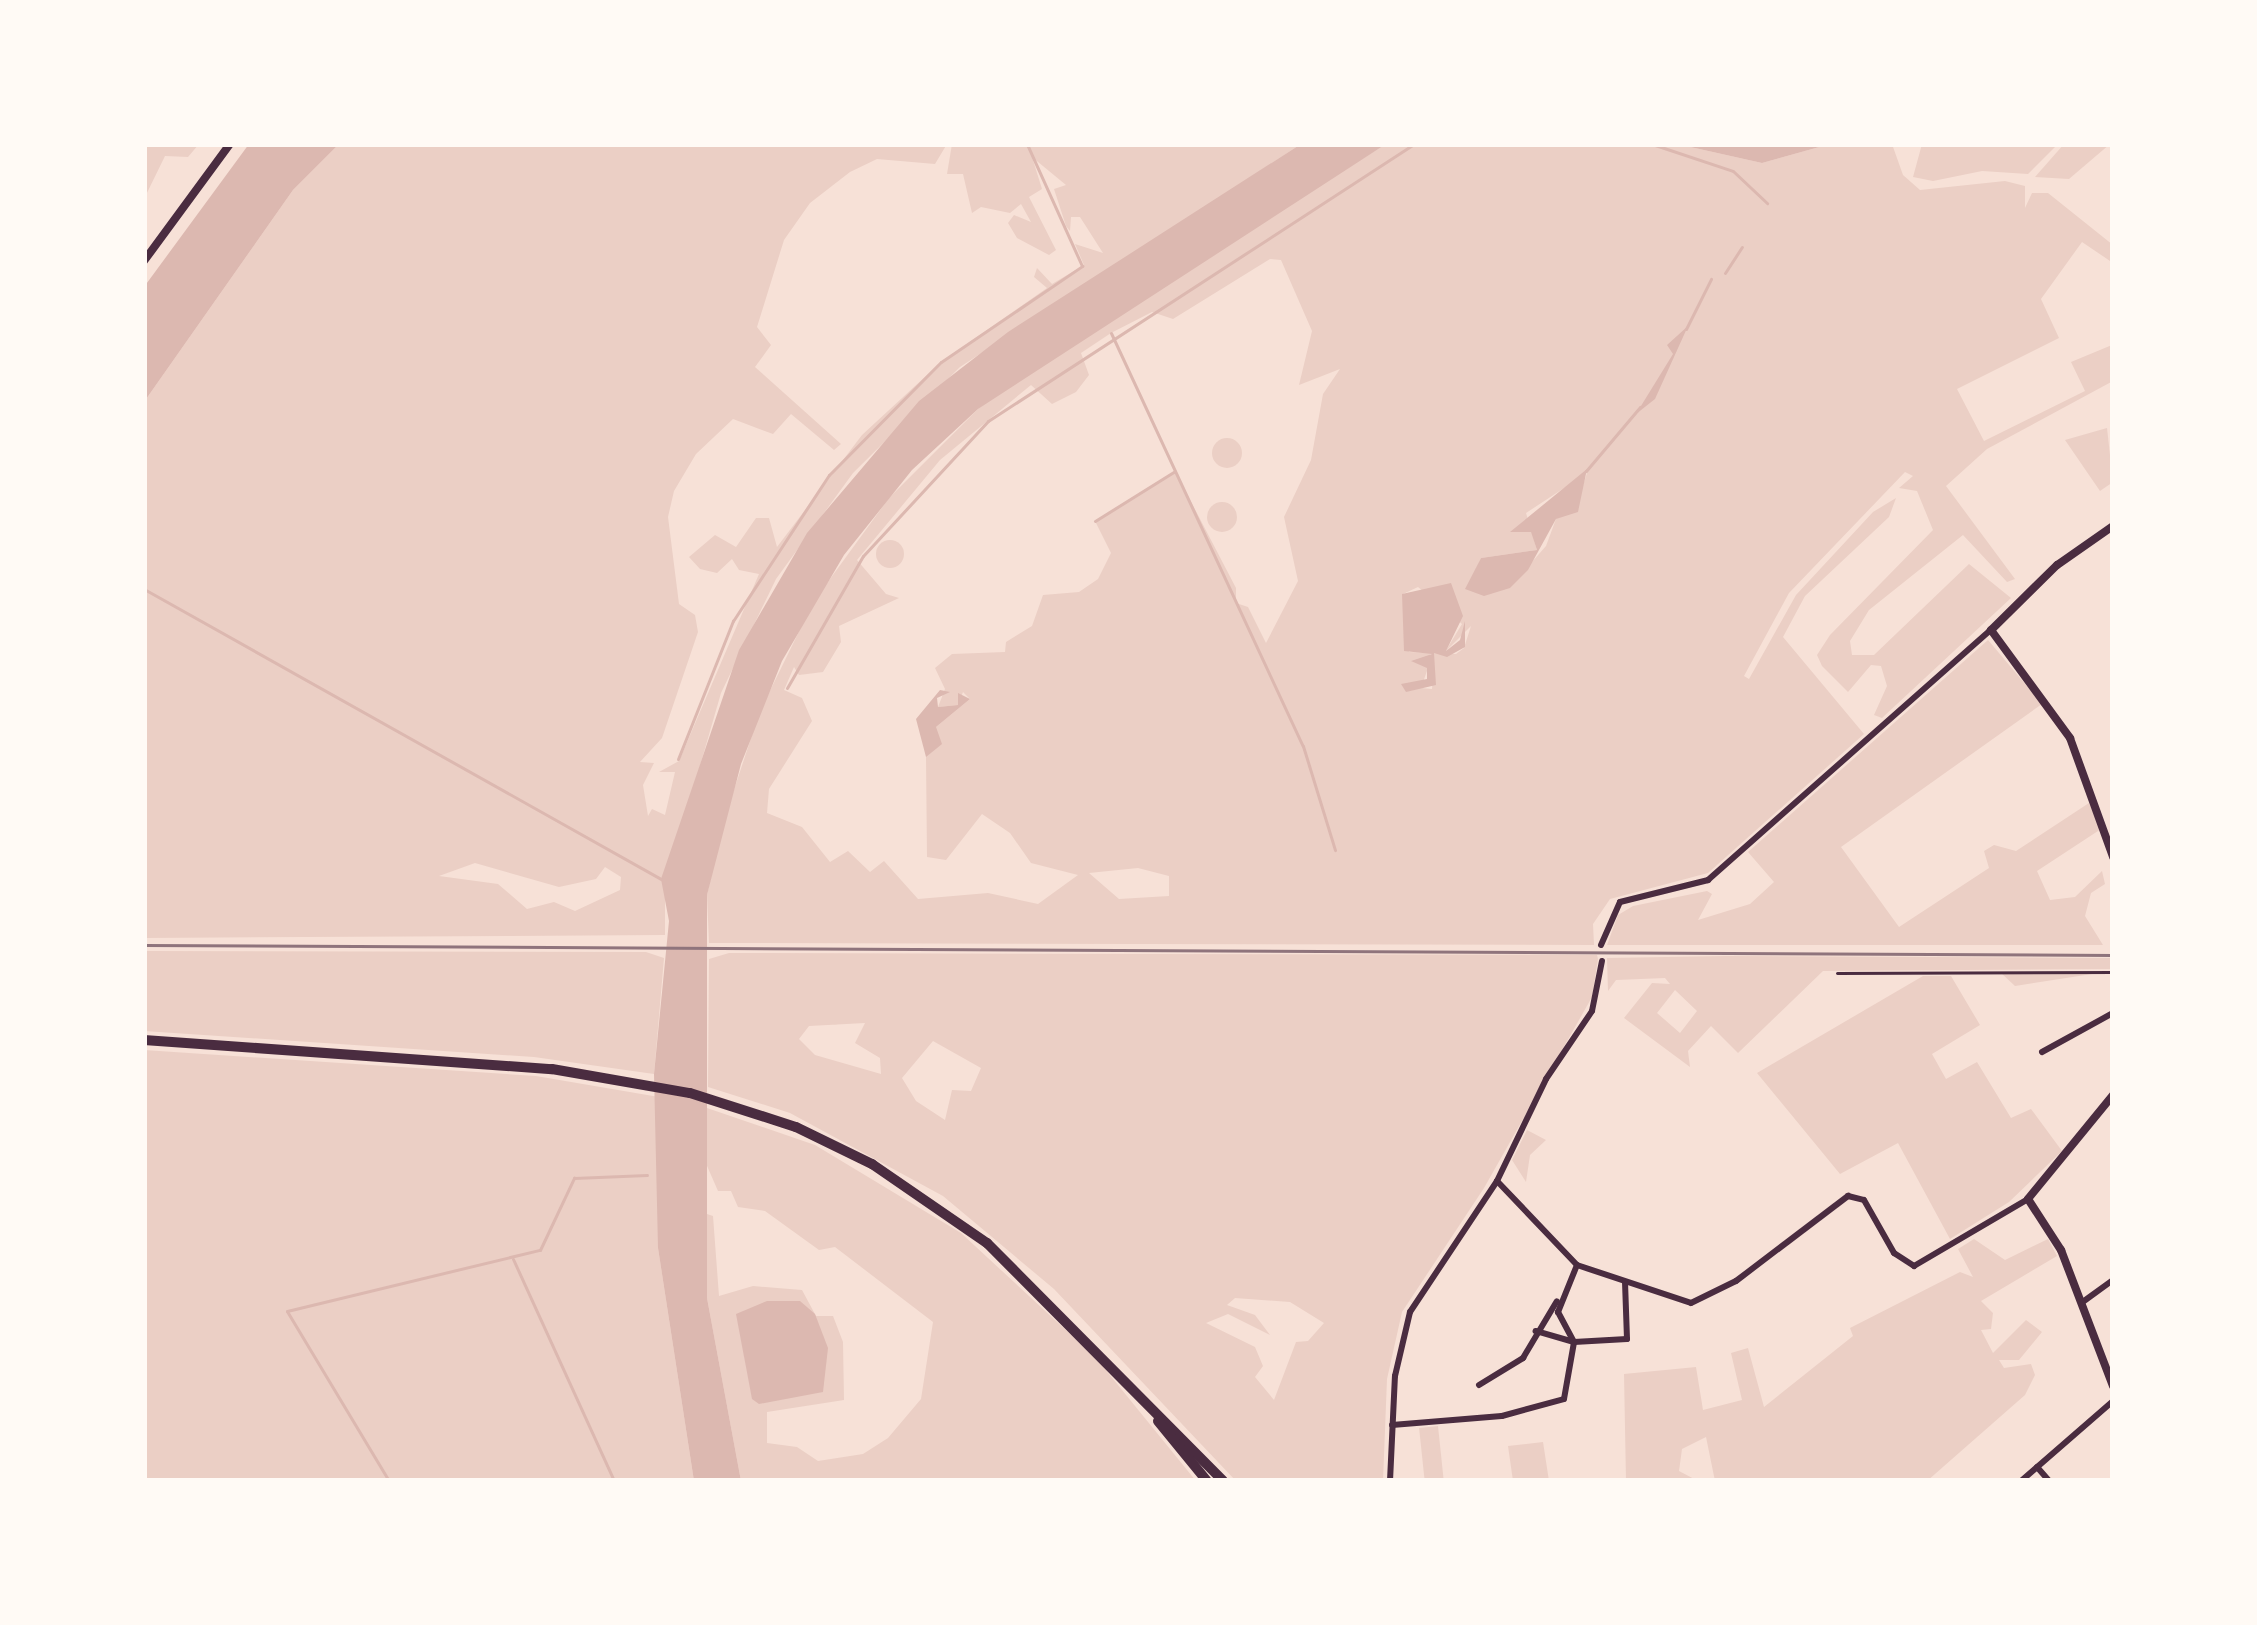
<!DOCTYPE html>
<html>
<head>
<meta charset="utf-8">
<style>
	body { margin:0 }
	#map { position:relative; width:2257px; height:1625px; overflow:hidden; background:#f7e1d7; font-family:Quicksand,sans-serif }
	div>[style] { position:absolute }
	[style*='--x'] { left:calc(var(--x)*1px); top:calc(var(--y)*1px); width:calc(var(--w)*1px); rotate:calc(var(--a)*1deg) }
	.green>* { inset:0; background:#ebcfc5; transform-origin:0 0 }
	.round { border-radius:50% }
	.water>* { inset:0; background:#dcb8b0 }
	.stream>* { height:3px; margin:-1.5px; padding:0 1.5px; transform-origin:1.5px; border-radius:1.5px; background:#dcb8b0 }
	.path>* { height:3px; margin:-1.5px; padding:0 1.5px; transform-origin:1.5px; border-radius:1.5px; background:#4a2c40 }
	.minor>* { height:6px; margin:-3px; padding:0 3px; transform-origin:3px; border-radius:3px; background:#4a2c40 }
	.tertiary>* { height:8px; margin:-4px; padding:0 4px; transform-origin:4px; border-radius:4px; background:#4a2c40 }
	.trunk>* { height:10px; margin:-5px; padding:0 5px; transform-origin:5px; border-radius:5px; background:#4a2c40 }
	.rail>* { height:3px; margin:-1.5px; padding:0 1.5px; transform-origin:1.5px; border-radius:1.5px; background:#8f747c }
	span { translate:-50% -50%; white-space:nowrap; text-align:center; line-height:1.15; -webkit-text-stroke:9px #fffaf5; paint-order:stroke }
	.frame { position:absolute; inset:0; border:147px solid #fffaf5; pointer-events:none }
</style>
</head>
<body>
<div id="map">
	<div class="green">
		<div style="clip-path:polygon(144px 144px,199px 144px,188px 157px,165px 156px,144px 199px)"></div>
		<div style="clip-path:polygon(evenodd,339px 144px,947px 144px,935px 164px,877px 159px,850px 172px,810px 203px,784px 240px,757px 327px,771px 345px,755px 367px,841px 444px,834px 450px,791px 414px,773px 434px,733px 419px,696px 454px,674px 491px,668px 517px,679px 604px,695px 615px,698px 632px,662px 738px,640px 762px,654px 763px,643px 785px,648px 816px,652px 809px,665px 815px,675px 772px,659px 772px,679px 761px,759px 574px,739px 570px,732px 559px,717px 573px,700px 569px,689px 557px,715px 535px,736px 547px,756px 518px,769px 518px,777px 547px,862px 435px,941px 362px,1047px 288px,1034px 277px,1037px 268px,1052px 284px,1084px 265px,1075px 244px,1103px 253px,1080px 217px,1071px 217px,1070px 231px,1066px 226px,1054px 189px,1066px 185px,1032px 157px,1042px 189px,1029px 197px,1056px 250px,1049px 255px,1017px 238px,1008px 223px,1014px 215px,1031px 222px,1021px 204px,1010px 213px,981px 207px,972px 213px,963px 174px,947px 174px,952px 144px,1301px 144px,960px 367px,853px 473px,776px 579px,721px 693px,665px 887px,665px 935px,144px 938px,144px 402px,293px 190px,339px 144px,475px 863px,559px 887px,596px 879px,605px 867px,621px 877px,620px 890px,575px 911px,554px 902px,527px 909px,498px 884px,439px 876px,475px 863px)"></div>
		<div style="clip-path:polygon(evenodd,1386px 144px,1677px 144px,1762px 163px,1830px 144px,1892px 144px,1903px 175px,1920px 190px,2005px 181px,2025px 186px,2025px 208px,2032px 193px,2048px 193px,2113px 245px,2113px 263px,2082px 242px,2041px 299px,2059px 338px,1957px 389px,1984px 441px,2085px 391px,2071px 362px,2112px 345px,2113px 381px,1987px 449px,1946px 486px,2015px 579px,2007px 582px,1963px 535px,1869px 610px,1850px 641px,1852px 655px,1874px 655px,1969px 564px,2011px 598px,1882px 718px,1874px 715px,1887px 686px,1881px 666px,1871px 665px,1848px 692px,1822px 666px,1817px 655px,1830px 635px,1933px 530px,1917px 491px,1899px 488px,1913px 476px,1905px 472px,1789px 593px,1744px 676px,1749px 679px,1796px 595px,1873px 512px,1896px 498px,1889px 517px,1805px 596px,1783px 637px,1864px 734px,1708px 873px,1610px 899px,1593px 924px,1594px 945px,709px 943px,707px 895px,723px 823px,760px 711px,814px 601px,889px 498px,978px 409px,1038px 363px,1386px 144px,1270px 259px,1281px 260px,1312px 331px,1299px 385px,1340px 369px,1323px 394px,1311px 460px,1284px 517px,1298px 581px,1266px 643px,1248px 607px,1236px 603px,1236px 588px,1175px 471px,1095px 521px,1111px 553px,1098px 579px,1079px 592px,1043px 595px,1032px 626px,1006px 642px,1005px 652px,952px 654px,935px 668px,945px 689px,938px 707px,958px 705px,963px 692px,970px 699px,936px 727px,926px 757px,927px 857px,946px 860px,982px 814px,1010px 833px,1031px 863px,1078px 875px,1038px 904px,988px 893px,918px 899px,884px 861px,870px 872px,848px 851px,830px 862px,802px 827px,767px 813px,769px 789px,812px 721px,802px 698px,784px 690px,794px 667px,799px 675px,823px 672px,841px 642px,839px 626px,899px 598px,886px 594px,857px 560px,940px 460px,1031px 385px,1052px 404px,1076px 392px,1089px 375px,1081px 353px,1111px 333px,1152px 312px,1173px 319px,1270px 259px,1386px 144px,1587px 473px,1578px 500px,1556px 519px,1546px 546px,1510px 587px,1467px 588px,1481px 558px,1537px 550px,1526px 513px,1587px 473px,1386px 144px,1418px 587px,1462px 624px,1445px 652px,1471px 626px,1464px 648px,1456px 654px,1434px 653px,1432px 689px,1421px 688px,1428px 668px,1422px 661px,1432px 653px,1409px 652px,1403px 594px,1418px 587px,1386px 144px,1138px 868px,1169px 876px,1169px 896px,1119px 899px,1089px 873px,1138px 868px)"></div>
		<div style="clip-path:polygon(1922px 144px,2058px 144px,2028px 174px,1982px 171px,1933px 181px,1913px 177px)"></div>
		<div style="clip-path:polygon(2064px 144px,2110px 144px,2069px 179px,2035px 177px)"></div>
		<div style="clip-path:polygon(2107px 428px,2113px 482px,2100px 491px,2065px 440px)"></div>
		<div class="round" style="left:1212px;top:438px;width:30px;height:30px"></div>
		<div class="round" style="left:1207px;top:502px;width:30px;height:30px"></div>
		<div class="round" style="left:876px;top:540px;width:28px;height:28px"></div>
		<div style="clip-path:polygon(1988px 640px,2042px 704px,1841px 847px,1899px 927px,1989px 868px,1984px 851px,1994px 845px,2016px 851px,2089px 803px,2101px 829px,2037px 871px,2050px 900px,2075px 897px,2102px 871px,2105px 884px,2091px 893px,2085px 916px,2103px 945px,1607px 945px,1618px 915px,1633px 906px,1707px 891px,1712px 894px,1698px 920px,1750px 904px,1774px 882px,1748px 852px)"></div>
		<div style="clip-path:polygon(144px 951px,646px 952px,664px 958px,654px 1074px,534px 1057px,144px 1031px)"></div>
		<div style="clip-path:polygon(evenodd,729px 953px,1597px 955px,1598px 959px,1592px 997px,1484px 1188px,1402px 1312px,1387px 1379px,1383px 1481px,1236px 1481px,1054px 1289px,943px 1196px,790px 1113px,708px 1087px,709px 959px,729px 953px,865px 1023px,855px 1043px,880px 1058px,881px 1074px,815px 1055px,799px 1039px,809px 1026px,865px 1023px,729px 953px,933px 1041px,981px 1068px,971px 1091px,952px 1090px,945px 1120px,916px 1101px,902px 1078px,933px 1041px,729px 953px,1235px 1298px,1290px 1302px,1324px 1323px,1308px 1341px,1296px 1342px,1274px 1400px,1255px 1377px,1263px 1366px,1255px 1347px,1206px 1323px,1228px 1314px,1270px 1335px,1255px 1315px,1227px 1305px,1235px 1298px)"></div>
		<div style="clip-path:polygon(evenodd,1726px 956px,2113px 958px,2113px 969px,1823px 971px,1738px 1053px,1711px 1026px,1688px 1051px,1690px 1067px,1624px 1018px,1652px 983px,1670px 984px,1665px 978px,1616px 980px,1608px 991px,1607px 958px,1726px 956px,1675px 990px,1697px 1011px,1680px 1033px,1657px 1013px,1675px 990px)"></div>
		<div style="clip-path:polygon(2000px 972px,2092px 974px,2015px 986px)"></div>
		<div style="clip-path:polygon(1923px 976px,1951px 976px,1980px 1025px,1932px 1054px,1946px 1079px,1977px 1062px,2011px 1118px,2031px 1109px,2062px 1151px,2009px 1202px,1950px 1239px,1898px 1143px,1840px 1174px,1757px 1073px)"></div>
		<div style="clip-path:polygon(144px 1050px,536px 1076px,659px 1097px,658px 1248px,694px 1481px,144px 1481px)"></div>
		<div style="clip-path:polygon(707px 1108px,815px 1145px,961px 1233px,1096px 1358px,1196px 1481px,741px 1481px,707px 1298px,707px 1214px,713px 1216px,719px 1296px,753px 1286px,802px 1290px,816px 1316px,833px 1316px,843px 1342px,844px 1400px,767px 1412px,767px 1443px,797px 1447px,818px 1461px,863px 1454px,888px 1438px,921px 1399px,933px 1322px,835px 1247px,819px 1250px,765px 1211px,738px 1207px,731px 1191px,718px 1191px,704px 1159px)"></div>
		<div style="clip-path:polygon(1527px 1130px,1546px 1140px,1530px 1155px,1526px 1182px,1512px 1160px)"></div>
		<div style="clip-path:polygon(1974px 1239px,2005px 1260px,2048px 1239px,2057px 1256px,1981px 1301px,1993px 1313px,1991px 1329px,1981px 1330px,1993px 1353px,2026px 1320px,2042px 1332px,2019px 1360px,1999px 1360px,2004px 1368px,2031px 1364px,2035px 1375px,2025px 1395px,1927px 1481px,1715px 1481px,1706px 1437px,1682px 1449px,1679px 1471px,1698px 1481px,1626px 1481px,1624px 1374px,1696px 1367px,1703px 1410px,1742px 1400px,1731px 1353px,1748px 1348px,1764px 1407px,1853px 1336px,1850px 1328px,1960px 1272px,1973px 1277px,1958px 1249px)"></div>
		<div style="left:1438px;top:1426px;width:55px;height:19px;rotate:84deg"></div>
		<div style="clip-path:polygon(1543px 1442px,1549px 1481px,1513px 1481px,1508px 1446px)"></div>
	</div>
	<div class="water">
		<div style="clip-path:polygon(249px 144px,339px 144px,293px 190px,144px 402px,144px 287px)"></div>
		<div style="clip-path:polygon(1301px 144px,1386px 144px,978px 409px,912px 470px,844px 555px,782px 661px,741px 764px,707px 895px,707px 1298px,741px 1481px,694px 1481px,658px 1248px,654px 1074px,669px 921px,661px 879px,739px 650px,807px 533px,919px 401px,1008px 332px)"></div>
		<div style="clip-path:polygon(1677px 144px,1830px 144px,1762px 163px)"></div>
		<div style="clip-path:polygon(1688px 326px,1655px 399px,1636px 414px,1673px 354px,1667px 345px)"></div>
		<div style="clip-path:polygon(1587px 469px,1578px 512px,1556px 519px,1528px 570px,1510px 588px,1484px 596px,1465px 589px,1481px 558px,1537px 550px,1531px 532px,1510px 532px)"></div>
		<div style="clip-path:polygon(1451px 583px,1463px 616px,1446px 651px,1460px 640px,1465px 621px,1465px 647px,1447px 657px,1434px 653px,1436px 685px,1406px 692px,1401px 684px,1427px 679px,1427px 668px,1411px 661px,1432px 654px,1404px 651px,1402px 594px)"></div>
		<div style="clip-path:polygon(940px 690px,950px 692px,937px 698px,938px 707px,958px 705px,958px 693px,970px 699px,936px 727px,942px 744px,926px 757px,916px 719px)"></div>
		<div style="clip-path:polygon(767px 1301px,800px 1301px,815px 1314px,828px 1348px,823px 1392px,759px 1404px,752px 1399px,736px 1314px)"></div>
	</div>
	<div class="stream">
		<div style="--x:1652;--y:144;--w:85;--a:18.4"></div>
		<div style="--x:1733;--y:171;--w:47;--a:43.3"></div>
		<div style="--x:1725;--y:273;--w:31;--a:-57"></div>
		<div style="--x:1686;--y:329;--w:56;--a:-63.4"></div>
		<div style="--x:1111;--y:333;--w:455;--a:65.1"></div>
		<div style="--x:1303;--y:746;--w:109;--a:72.9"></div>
		<div style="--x:1586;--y:471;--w:84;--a:-49.8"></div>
		<div style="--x:1095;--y:521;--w:94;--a:-32"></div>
		<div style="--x:144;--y:589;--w:593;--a:29.29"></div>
		<div style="--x:787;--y:688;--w:152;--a:-60.1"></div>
		<div style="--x:863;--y:556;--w:184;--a:-47.2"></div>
		<div style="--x:988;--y:421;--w:508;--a:-33.03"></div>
		<div style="--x:678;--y:759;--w:149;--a:-68.3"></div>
		<div style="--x:733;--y:621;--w:175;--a:-56.7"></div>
		<div style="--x:829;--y:475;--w:159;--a:-45.3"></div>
		<div style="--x:941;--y:362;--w:171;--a:-34.2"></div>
		<div style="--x:1082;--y:266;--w:134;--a:-114.3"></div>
		<div style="--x:513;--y:1259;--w:244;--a:65.5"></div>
		<div style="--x:389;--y:1481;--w:198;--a:-121"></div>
		<div style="--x:287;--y:1311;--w:260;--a:-13.6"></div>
		<div style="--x:540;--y:1250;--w:80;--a:-64.7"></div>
		<div style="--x:574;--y:1178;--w:73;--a:-2.4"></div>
	</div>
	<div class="path">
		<div style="--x:1837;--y:973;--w:276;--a:-0.2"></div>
	</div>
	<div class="minor">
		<div style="--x:1601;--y:945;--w:47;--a:-66.2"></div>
		<div style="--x:1620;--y:902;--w:91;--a:-14"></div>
		<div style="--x:1708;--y:880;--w:378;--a:-41.5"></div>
		<div style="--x:2042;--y:1052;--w:81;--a:-28.8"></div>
		<div style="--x:1497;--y:1181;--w:116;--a:46.4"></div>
		<div style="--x:1577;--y:1265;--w:120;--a:18.4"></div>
		<div style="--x:1691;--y:1303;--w:50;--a:-26.1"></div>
		<div style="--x:1736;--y:1281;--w:141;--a:-37.2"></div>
		<div style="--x:1848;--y:1196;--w:16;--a:14"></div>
		<div style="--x:1864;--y:1200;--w:61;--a:60.5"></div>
		<div style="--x:1894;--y:1253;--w:24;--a:33"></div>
		<div style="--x:1914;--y:1266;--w:132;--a:-30.4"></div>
		<div style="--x:2113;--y:1239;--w:22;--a:90"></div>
		<div style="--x:1577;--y:1265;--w:51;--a:112"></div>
		<div style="--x:1558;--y:1312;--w:34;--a:62"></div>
		<div style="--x:1574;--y:1342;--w:53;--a:-3.2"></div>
		<div style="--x:1627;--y:1339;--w:57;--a:-92"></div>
		<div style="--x:2084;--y:1301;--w:36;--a:-36"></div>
		<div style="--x:1479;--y:1385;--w:52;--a:-31.5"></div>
		<div style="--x:1523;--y:1358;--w:66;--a:-59.2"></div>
		<div style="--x:1392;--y:1425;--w:110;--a:-4.7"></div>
		<div style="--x:1502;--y:1416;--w:64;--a:-15.3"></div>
		<div style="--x:1564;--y:1399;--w:58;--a:-80"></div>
		<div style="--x:1574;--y:1342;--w:40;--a:-164"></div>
		<div style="--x:2037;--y:1467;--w:18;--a:49"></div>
		<div style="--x:1390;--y:1481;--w:105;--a:-87.3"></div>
		<div style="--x:1395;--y:1376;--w:66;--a:-76.8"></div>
		<div style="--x:1410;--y:1312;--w:157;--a:-56.4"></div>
		<div style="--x:1497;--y:1181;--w:113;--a:-64.3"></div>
		<div style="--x:1546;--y:1079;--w:82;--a:-55.9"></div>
		<div style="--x:1592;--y:1011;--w:51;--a:-78.7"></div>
		<div style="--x:2021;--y:1481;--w:122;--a:-41"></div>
	</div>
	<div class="tertiary">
		<div style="--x:144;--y:261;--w:145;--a:-53.7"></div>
		<div style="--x:2113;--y:526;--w:68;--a:145.1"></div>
		<div style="--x:2057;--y:565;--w:93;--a:135.4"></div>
		<div style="--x:1991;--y:630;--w:134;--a:53.8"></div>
		<div style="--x:2070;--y:738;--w:127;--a:70.1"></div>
		<div style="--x:2113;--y:1095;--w:134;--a:129.3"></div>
		<div style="--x:2028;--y:1199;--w:61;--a:57.1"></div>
		<div style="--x:2061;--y:1250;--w:146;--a:69.1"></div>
	</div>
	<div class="trunk">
		<div style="--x:144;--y:1040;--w:409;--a:4.1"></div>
		<div style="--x:552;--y:1069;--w:140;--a:9.9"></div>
		<div style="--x:690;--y:1093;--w:111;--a:17.8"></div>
		<div style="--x:796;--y:1127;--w:85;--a:26"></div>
		<div style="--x:872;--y:1164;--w:140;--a:34.5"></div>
		<div style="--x:987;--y:1243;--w:335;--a:45.2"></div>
		<div style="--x:1158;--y:1421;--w:77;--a:50.8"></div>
	</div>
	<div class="rail">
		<div style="--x:144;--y:945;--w:1969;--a:0.29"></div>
	</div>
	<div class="frame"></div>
</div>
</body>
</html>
